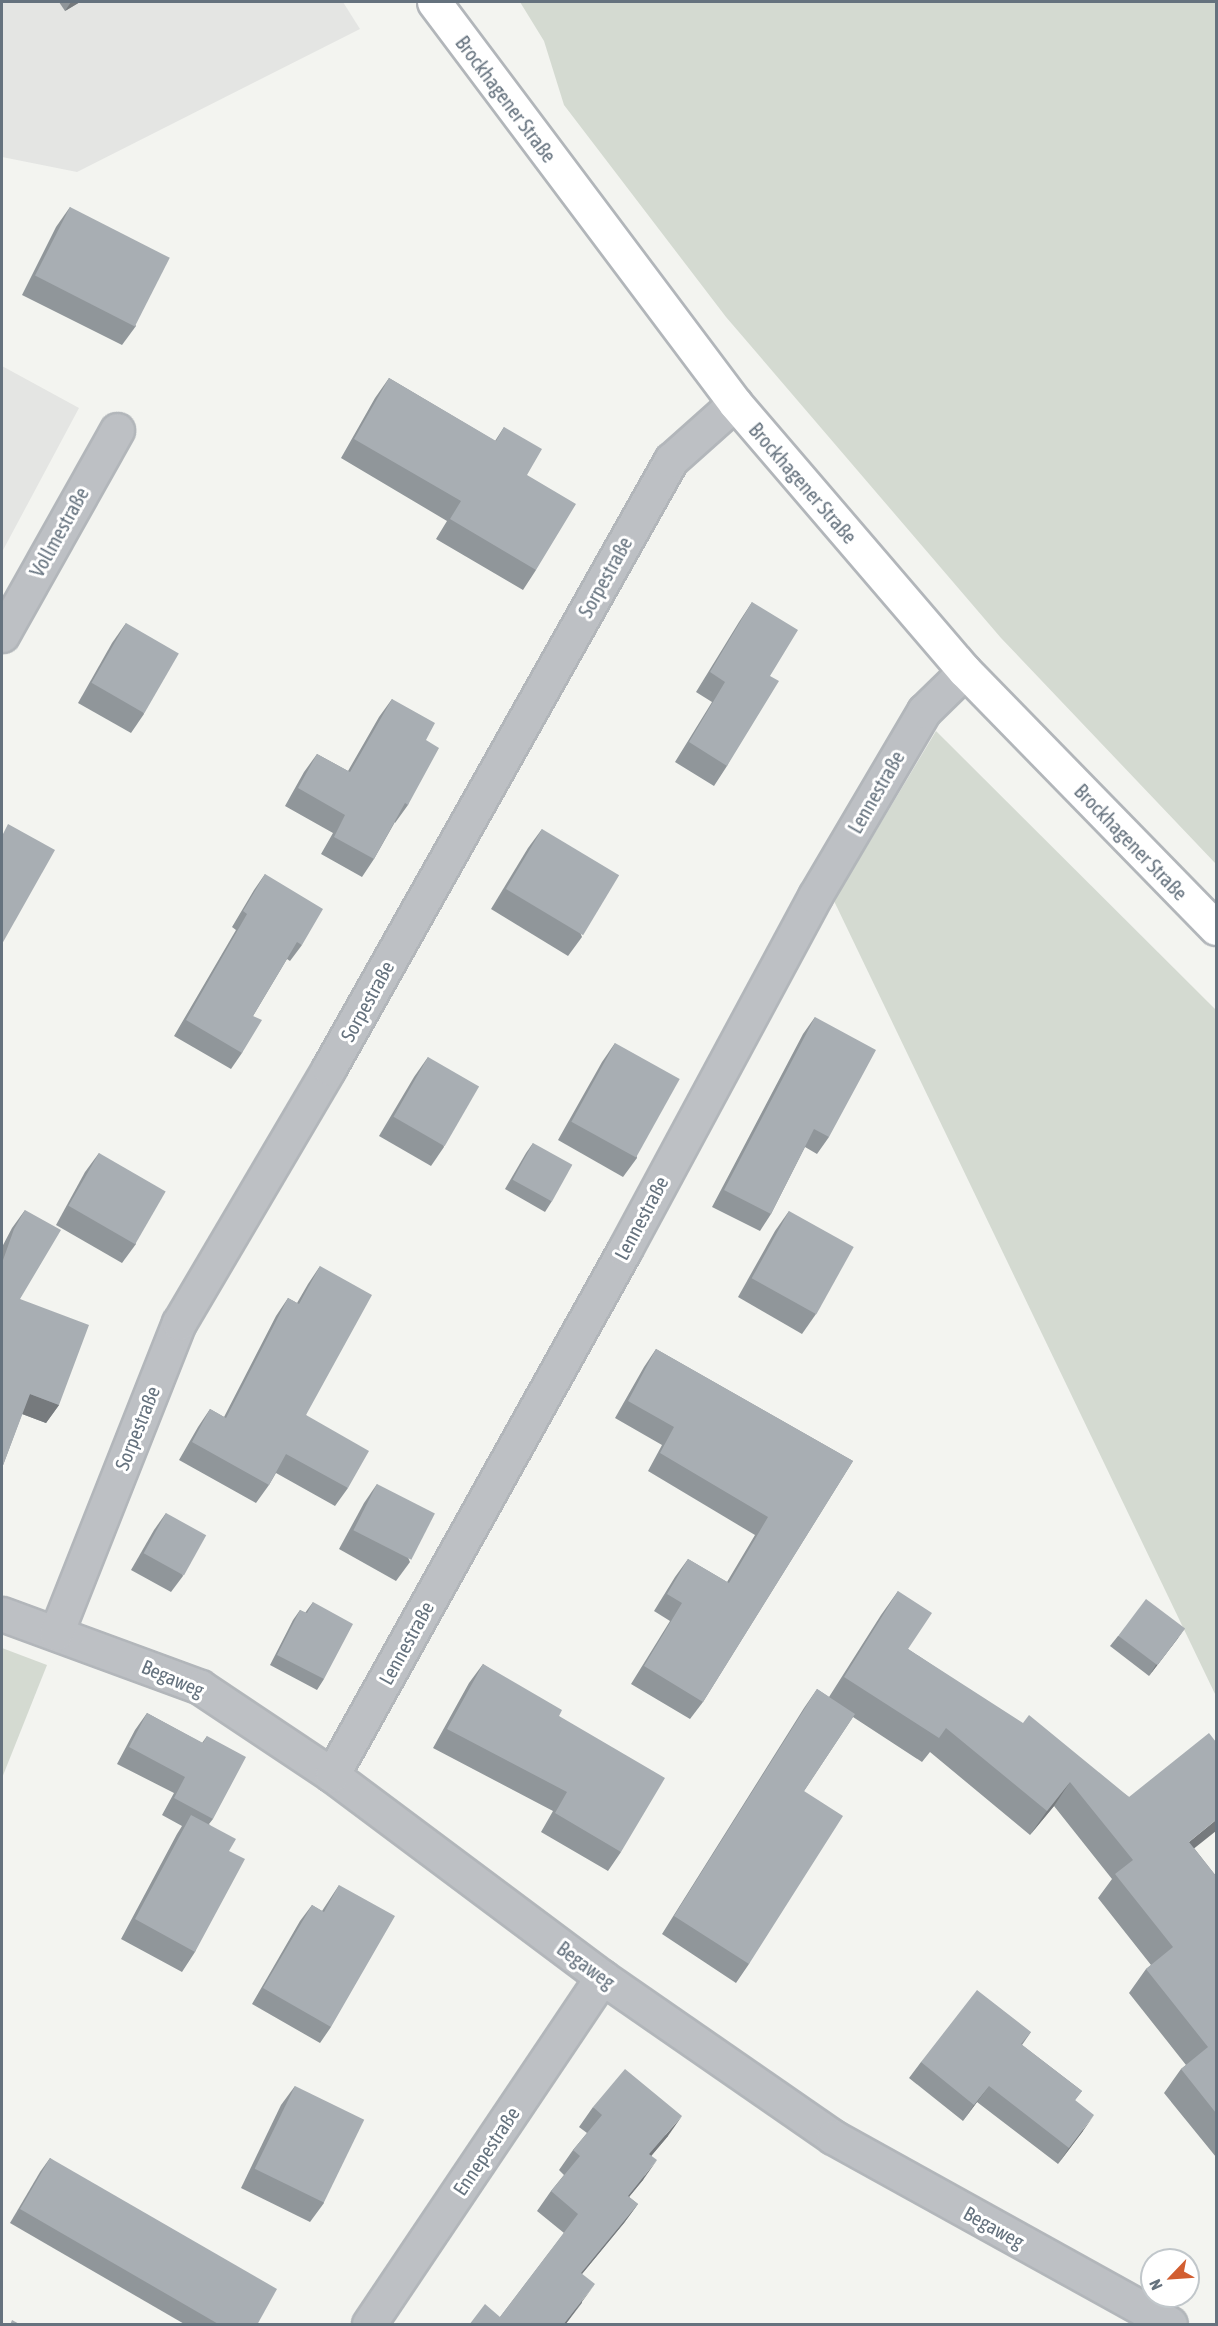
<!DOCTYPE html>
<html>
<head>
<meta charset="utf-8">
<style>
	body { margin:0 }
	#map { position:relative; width:1218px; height:2326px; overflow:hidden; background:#f3f4f0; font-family:"Asap Condensed",sans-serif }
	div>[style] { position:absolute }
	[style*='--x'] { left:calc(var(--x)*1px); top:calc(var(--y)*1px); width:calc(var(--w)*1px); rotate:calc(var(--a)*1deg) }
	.built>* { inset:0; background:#e4e5e3 }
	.green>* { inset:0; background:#d4dad1 }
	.roads { filter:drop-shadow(2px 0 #b2b6ba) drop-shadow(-2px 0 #b2b6ba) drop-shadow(0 2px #b2b6ba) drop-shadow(0 -2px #b2b6ba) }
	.minor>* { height:33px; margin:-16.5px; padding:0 16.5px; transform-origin:16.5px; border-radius:16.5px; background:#bdc0c4 }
	.secondary>* { height:33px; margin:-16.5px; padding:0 16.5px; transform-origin:16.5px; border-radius:16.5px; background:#fff }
	.wall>* { inset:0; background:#90969a }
	.shaded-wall>* { inset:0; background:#767a7d }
	.building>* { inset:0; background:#a8aeb3; transform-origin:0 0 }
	span { translate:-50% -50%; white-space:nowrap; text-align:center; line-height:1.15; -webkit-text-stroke:6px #fff; paint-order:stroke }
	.street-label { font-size:20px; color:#65727e }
	.frame { position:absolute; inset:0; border:3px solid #65727e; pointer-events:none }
	.north { position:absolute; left:1140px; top:2248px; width:60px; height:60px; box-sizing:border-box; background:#fff; border:2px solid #c1c7cb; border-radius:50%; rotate:245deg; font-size:16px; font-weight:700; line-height:24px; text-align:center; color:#65727e }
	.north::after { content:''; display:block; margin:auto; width:21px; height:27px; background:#d25e31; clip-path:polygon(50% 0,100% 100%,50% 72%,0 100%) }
</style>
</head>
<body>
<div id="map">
	<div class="built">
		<div style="clip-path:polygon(2px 2px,343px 2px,360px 29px,77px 172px,2px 157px)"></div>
		<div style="clip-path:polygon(2px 366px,79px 408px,2px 552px)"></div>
	</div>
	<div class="green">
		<div style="clip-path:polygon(520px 2px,1216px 2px,1216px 864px,1001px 638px,726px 317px,564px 105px,544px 41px)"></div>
		<div style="clip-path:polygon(936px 731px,1216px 1010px,1216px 1696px,834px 901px)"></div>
		<div style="clip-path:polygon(2px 1648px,47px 1665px,2px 1778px)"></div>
	</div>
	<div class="roads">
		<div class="minor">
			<div style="--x:2;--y:635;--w:235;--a:-60.7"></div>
			<div style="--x:2;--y:1614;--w:211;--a:20.2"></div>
			<div style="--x:200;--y:1687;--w:159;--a:33.7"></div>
			<div style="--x:332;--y:1775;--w:337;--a:36.8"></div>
			<div style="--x:602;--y:1977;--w:281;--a:34.7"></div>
			<div style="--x:833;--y:2137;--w:385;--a:29"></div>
			<div style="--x:56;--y:1633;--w:334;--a:-68.4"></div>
			<div style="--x:179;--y:1323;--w:296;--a:-59.5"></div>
			<div style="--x:329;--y:1068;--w:698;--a:-60.64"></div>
			<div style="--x:671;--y:460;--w:86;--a:-41.7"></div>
			<div style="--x:332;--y:1775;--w:602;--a:-60.88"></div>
			<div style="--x:625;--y:1249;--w:401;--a:-61.7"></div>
			<div style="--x:815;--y:896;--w:215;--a:-59.5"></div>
			<div style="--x:924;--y:711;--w:57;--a:-44.3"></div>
			<div style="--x:369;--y:2324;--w:418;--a:-56.1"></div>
		</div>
		<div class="secondary">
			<div style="--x:434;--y:2;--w:501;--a:53.11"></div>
			<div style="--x:735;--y:403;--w:353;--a:49.4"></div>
			<div style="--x:965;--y:671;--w:359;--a:45.7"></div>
		</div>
	</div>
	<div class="wall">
		<div style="clip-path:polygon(59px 2px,80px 2px,65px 11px)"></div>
		<div style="clip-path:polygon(70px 207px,136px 326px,122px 345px,22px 295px,56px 227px)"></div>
		<div style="clip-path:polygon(389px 378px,495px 441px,504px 427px,527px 475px,536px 570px,523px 590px,436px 539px,447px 521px,341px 458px,375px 398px)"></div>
		<div style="clip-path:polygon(752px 602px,770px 676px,727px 766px,714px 786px,675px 762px,712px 702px,696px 692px,739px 622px)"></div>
		<div style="clip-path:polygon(126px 623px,144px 714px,131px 733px,78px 703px,112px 643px)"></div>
		<div style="clip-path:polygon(392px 699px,426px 740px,408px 805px,395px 823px,395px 822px,374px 859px,362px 877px,321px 854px,333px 833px,285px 806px,304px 772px,317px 754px,348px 771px,379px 717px)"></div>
		<div style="clip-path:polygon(542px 829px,582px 937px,568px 956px,491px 909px,528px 848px)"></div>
		<div style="clip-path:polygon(265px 874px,302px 945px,290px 961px,287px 959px,253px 1016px,242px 1053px,231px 1069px,174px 1036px,236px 930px,232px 927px,254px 890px)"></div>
		<div style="clip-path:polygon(815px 1017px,829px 1137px,817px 1154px,805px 1147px,771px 1214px,760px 1231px,712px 1207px,803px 1034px)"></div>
		<div style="clip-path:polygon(615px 1043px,637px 1158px,623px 1177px,558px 1140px,602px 1062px)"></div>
		<div style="clip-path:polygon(428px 1057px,444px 1147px,431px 1166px,379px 1136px,414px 1077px)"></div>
		<div style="clip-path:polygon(533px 1143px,552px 1201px,545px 1212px,505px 1189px,526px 1153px)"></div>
		<div style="clip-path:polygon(99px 1153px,136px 1244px,122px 1263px,56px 1225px,85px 1172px)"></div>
		<div style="clip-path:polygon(25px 1210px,20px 1299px,59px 1405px,46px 1423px,22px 1414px,2px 1468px,2px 1247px,12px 1228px)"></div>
		<div style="clip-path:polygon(789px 1211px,816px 1314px,802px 1334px,738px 1297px,775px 1231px)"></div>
		<div style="clip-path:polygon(320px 1266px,306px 1415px,348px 1488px,335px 1506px,276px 1473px,269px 1485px,256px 1503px,179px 1460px,198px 1427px,210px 1409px,224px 1417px,276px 1316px,288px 1298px,297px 1303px,308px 1284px)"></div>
		<div style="clip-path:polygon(656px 1349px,853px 1461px,703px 1702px,690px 1719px,631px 1684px,670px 1621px,654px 1611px,675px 1577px,688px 1559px,727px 1582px,755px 1535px,648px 1471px,662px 1445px,615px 1418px,644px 1367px)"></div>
		<div style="clip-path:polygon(377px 1484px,410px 1562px,396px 1581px,339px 1549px,364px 1503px)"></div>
		<div style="clip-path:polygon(166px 1513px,183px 1576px,171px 1592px,131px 1570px,154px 1530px)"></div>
		<div style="clip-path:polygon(898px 1591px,908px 1649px,1129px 1797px,1194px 1848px,1216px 1876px,1216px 2157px,1164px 2093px,1181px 2069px,1186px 2065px,1129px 1993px,1146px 1969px,1151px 1965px,1098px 1898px,1112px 1879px,1054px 1806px,1030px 1835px,930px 1752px,922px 1762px,853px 1717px,804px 1791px,749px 1964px,736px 1983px,662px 1934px,804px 1708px,817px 1689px,829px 1697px,881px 1615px)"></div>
		<div style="clip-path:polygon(313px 1602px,324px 1679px,317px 1690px,270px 1665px,293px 1620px,300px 1610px,305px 1613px)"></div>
		<div style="clip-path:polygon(1118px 1636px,1178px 1638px,1149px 1676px,1110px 1646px)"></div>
		<div style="clip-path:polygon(483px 1664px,559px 1716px,621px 1852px,608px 1871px,541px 1832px,553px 1811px,433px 1748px,469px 1683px)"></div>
		<div style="clip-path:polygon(147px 1713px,202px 1743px,207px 1736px,213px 1819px,209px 1824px,229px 1851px,195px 1952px,182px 1972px,121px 1939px,177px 1834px,182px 1826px,162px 1815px,174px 1793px,117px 1764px,135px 1730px)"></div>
		<div style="clip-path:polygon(339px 1885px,331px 2027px,320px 2043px,252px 2004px,300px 1921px,312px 1905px,322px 1911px)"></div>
		<div style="clip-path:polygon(1031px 2032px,1022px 2045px,1082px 2091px,1075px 2100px,1083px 2131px,1058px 2164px,977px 2102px,963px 2121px,909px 2078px,921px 2062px)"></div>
		<div style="clip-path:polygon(295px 2086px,324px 2203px,310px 2222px,241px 2188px,281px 2105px)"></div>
		<div style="clip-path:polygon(593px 2107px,668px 2136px,651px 2156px,643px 2180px,629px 2197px,638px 2204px,624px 2223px,582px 2274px,582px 2303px,565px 2325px,469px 2325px,500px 2317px,564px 2233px,537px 2211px,551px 2191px,564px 2175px,559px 2170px,573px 2150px,587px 2133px,579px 2127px)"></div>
		<div style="clip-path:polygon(50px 2158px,257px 2325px,186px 2325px,10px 2223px,40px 2172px)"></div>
	</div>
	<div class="shaded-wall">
		<div style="clip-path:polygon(71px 2px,80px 2px,65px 11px)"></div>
		<div style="clip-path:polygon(30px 1394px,59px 1405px,46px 1423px,17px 1412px)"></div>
		<div style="clip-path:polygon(1185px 1628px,1178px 1638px,1149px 1676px,1156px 1665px)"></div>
		<div style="clip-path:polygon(1070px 1782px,1054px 1806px,1030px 1835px,1047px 1811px)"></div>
		<div style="clip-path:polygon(1216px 1820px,1216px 1831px,1172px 1866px,1189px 1842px)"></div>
		<div style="clip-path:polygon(989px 2086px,977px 2102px,963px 2121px,974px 2105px)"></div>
		<div style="clip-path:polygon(1094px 2115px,1083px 2131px,1058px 2164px,1069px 2148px)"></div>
		<div style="clip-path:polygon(682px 2116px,668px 2136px,636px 2174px,649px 2154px)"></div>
		<div style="clip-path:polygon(657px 2160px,643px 2180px,614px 2215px,628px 2196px)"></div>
		<div style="clip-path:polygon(638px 2204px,624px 2223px,567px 2292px,581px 2273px)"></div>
		<div style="clip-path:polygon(595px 2284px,565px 2325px,563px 2325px)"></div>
	</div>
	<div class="building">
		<div style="left:70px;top:207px;width:112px;height:77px;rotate:27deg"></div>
		<div style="clip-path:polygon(389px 378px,496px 441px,504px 427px,542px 449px,527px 475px,576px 504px,536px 570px,450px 519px,461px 501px,354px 439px)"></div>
		<div style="clip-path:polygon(752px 602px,798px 630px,770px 676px,779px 681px,727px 766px,689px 742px,725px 682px,710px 672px)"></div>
		<div style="left:126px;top:623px;width:61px;height:69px;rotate:30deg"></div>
		<div style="clip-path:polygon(392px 699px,435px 723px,426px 740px,439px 748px,408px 805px,405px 803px,374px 859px,334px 837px,345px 815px,298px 788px,317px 754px,350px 772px)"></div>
		<div style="clip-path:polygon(8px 824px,55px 850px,2px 944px,2px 836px)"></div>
		<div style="left:542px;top:829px;width:90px;height:70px;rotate:31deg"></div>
		<div style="clip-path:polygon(265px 874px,323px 909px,302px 945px,297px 942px,253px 1016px,262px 1020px,242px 1053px,186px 1020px,247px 914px,243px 911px)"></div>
		<div style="clip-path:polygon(815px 1017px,876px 1050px,829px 1137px,814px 1129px,771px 1214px,724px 1190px)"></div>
		<div style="left:615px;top:1043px;width:74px;height:90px;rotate:29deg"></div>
		<div style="left:428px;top:1057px;width:59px;height:69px;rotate:30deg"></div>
		<div style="left:533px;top:1143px;width:45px;height:42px;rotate:29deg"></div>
		<div style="left:99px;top:1153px;width:77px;height:61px;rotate:30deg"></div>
		<div style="clip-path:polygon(25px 1210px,61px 1230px,20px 1299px,89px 1325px,59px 1405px,30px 1394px,2px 1468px,2px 1263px,14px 1229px)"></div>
		<div style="left:789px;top:1211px;width:74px;height:77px;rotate:29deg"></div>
		<div style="clip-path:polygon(320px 1266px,372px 1295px,306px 1415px,369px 1451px,348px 1488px,286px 1454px,269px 1485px,192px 1442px,210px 1409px,226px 1418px,288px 1298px,299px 1304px)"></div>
		<div style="clip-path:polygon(656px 1349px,853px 1461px,703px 1702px,644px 1666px,682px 1603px,667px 1594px,688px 1559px,729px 1583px,768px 1517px,660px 1453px,674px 1427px,628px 1401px)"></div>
		<div style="left:377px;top:1484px;width:65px;height:52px;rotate:27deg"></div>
		<div style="left:166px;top:1513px;width:46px;height:46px;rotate:29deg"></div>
		<div style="clip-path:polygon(898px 1591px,932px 1613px,908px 1649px,1023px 1723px,1029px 1715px,1129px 1797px,1209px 1733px,1216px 1742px,1216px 1820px,1189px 1842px,1216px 1876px,1216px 2113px,1181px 2069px,1208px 2047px,1146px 1969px,1173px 1947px,1115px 1874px,1133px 1860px,1070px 1782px,1047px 1811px,946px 1728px,939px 1738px,844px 1677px)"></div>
		<div style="left:1146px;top:1599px;width:49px;height:46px;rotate:37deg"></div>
		<div style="clip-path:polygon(313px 1602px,353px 1624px,324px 1679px,277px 1655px,300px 1610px,307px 1613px)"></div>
		<div style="clip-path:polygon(483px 1664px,562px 1710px,559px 1716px,665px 1778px,621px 1852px,555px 1813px,567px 1792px,447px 1729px)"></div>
		<div style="clip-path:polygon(817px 1689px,855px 1714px,804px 1791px,843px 1816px,749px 1964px,674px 1916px)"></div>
		<div style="clip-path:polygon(147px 1713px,203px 1743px,207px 1736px,246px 1757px,213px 1819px,174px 1798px,185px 1777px,129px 1747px)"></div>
		<div style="clip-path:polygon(191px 1815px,236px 1839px,229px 1851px,245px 1859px,195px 1952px,135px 1919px)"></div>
		<div style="clip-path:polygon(339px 1885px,395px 1916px,331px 2027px,263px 1988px,312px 1905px,324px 1912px)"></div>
		<div style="clip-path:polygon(977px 1990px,1031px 2032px,1021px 2044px,1082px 2091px,1075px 2100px,1094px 2115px,1069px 2148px,989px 2086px,974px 2105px,921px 2062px)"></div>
		<div style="clip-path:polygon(625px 2069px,682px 2116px,649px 2154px,657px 2160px,628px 2196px,638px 2204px,581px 2273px,595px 2284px,563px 2325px,469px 2325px,485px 2304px,500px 2317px,578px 2214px,551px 2191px,580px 2156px,573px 2150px,602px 2115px,593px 2107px)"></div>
		<div style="left:295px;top:2086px;width:77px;height:92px;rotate:26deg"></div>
		<div style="clip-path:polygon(50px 2158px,277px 2289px,257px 2325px,220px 2325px,20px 2209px)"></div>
		<div style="clip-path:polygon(12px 2320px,21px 2325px,10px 2325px)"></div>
	</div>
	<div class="street-label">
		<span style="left:506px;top:99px;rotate:53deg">Brockhagener Straße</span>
		<span style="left:803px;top:483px;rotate:49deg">Brockhagener Straße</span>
		<span style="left:59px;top:532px;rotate:-61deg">Vollmestraße</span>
		<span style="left:605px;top:577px;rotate:-61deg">Sorpestraße</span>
		<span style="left:876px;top:792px;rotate:-60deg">Lennestraße</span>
		<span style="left:1131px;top:842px;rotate:46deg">Brockhagener Straße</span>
		<span style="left:367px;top:1001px;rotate:-61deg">Sorpestraße</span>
		<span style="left:641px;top:1218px;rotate:-62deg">Lennestraße</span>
		<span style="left:137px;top:1428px;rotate:-68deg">Sorpestraße</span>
		<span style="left:406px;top:1643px;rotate:-61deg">Lennestraße</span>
		<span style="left:173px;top:1678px;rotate:23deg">Begaweg</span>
		<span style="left:586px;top:1965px;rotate:36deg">Begaweg</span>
		<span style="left:486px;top:2151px;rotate:-56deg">Ennepestraße</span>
		<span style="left:994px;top:2227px;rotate:29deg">Begaweg</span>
	</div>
	<div class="frame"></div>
	<div class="north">N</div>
</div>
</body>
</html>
